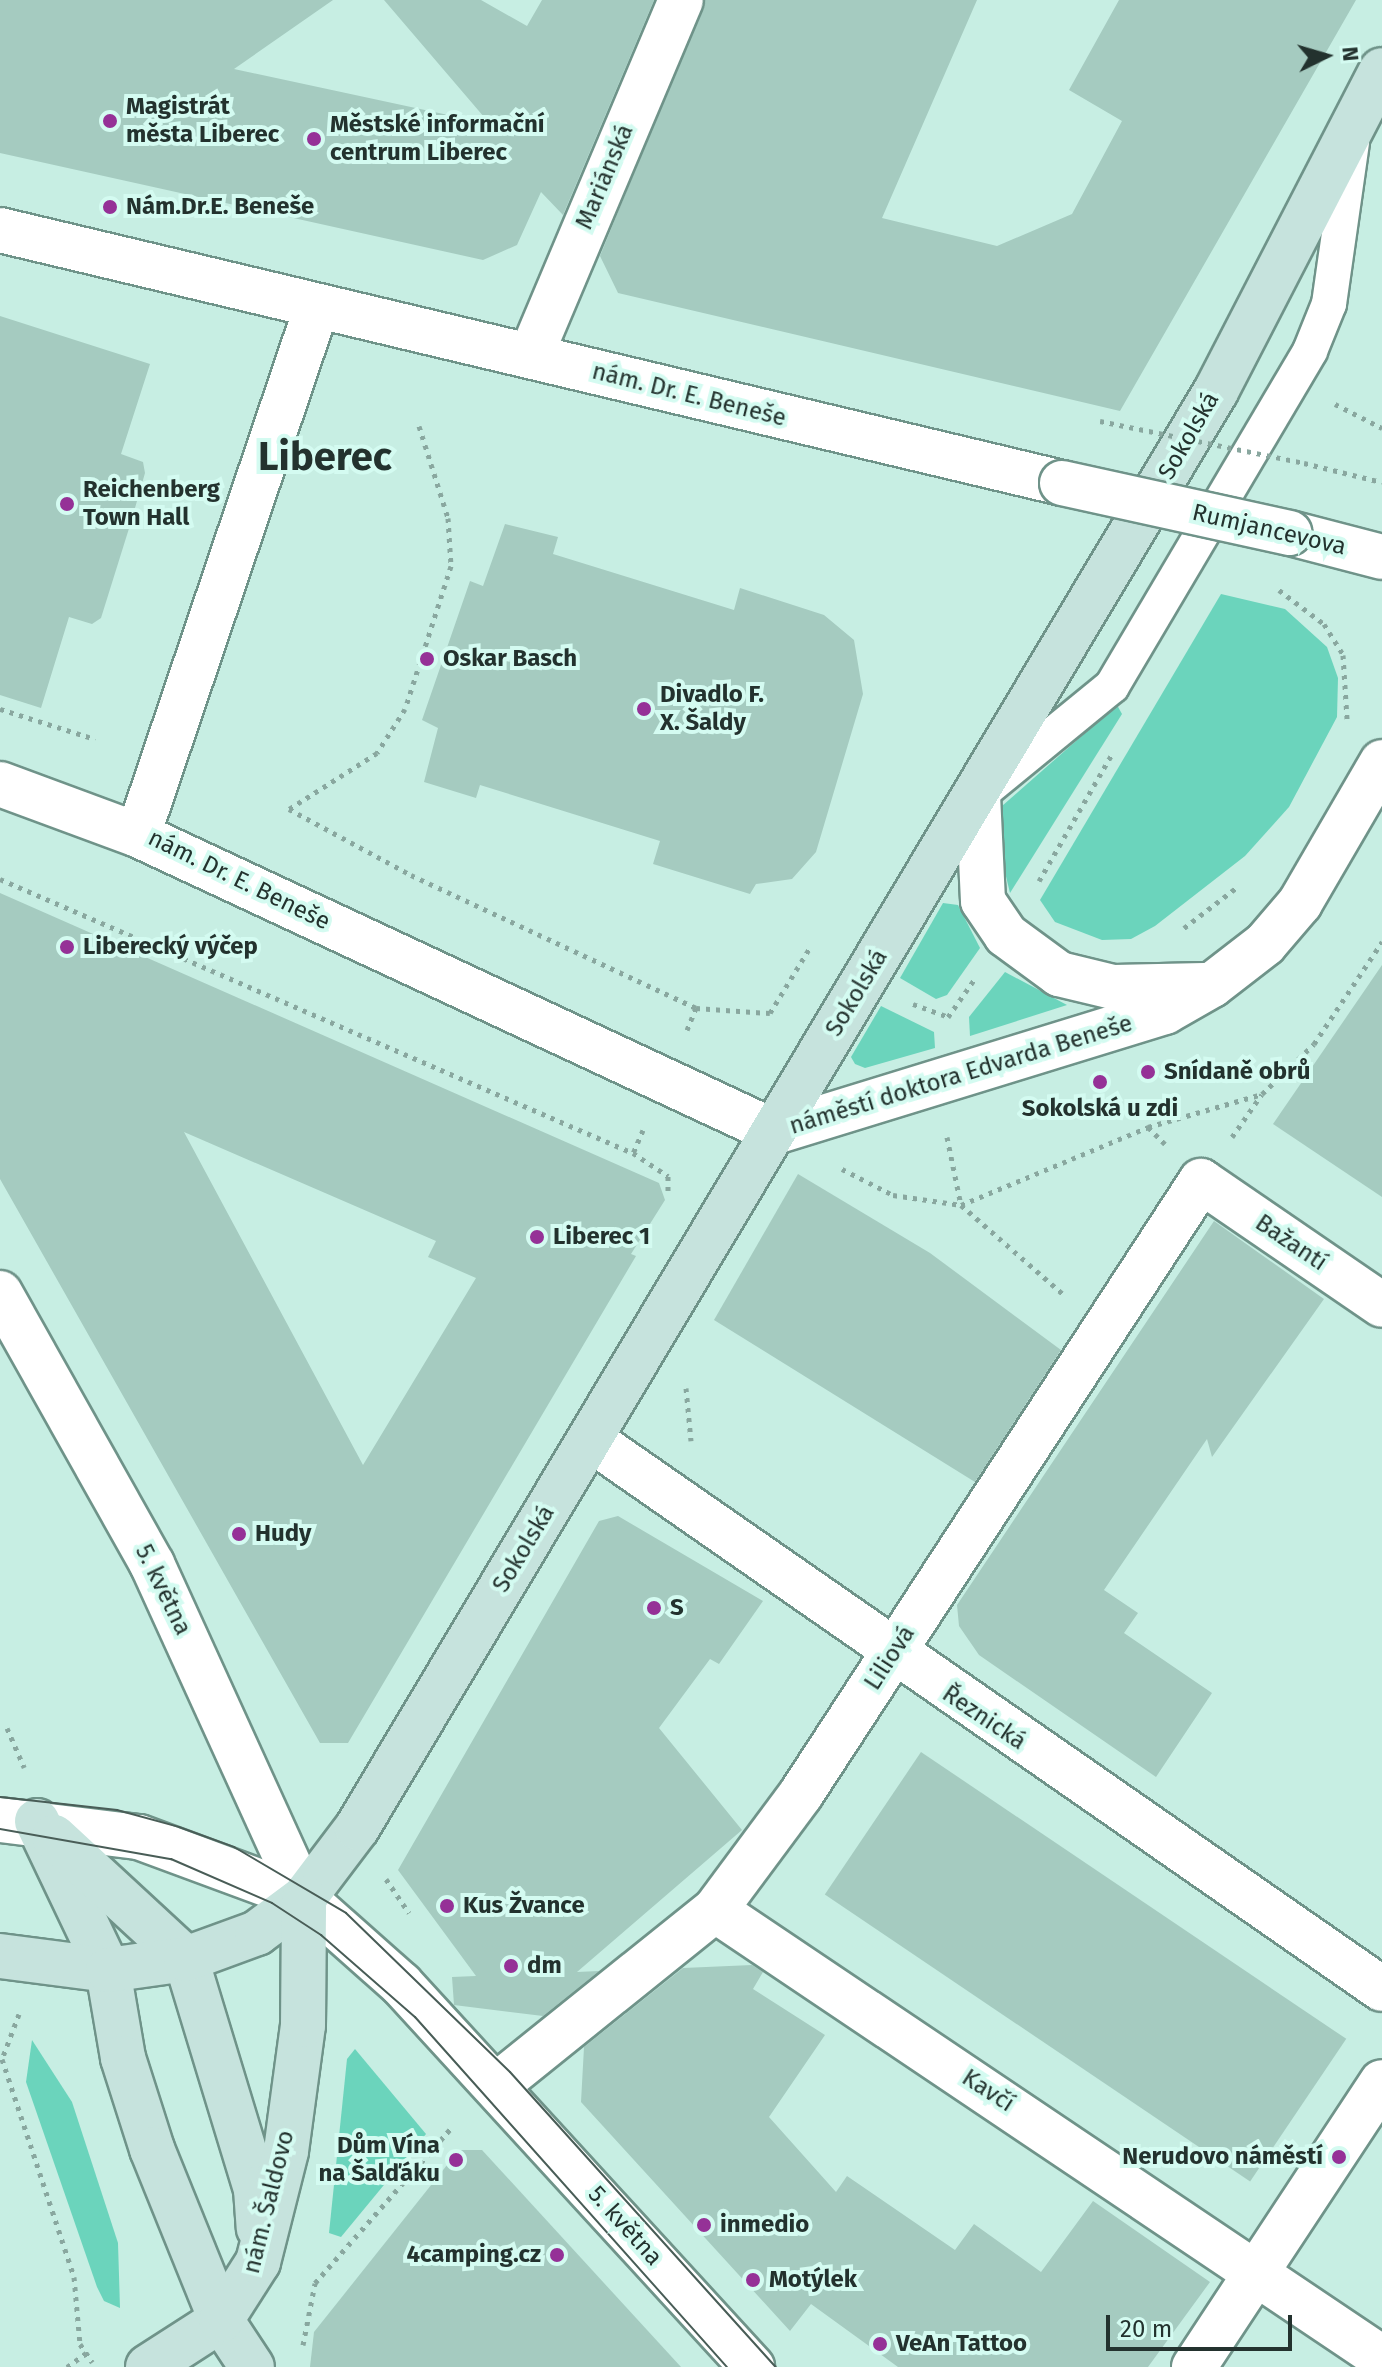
<!DOCTYPE html>
<html>
<head>
<meta charset="utf-8">
<style>
	body { margin:0 }
	#map { position:relative; width:1382px; height:2367px; overflow:hidden; background:#c7eee3; font-family:"Fira Sans",sans-serif }
	div>[style] { position:absolute }
	[style*='--x'] { left:calc(var(--x)*1px); top:calc(var(--y)*1px); width:calc(var(--w)*1px); rotate:calc(var(--a)*1deg) }
	.green>* { inset:0; background:#6bd4bc }
	.building>* { inset:0; background:#a5cbc0; transform-origin:0 0 }
	.path>* { height:5px; margin-top:-2.5px; transform-origin:0; background:repeating-linear-gradient(90deg,#89a79f 0 4px,transparent 0 10px) }
	.roads { filter:drop-shadow(2px 0 #6f9389) drop-shadow(-2px 0 #6f9389) drop-shadow(0 2px #6f9389) drop-shadow(0 -2px #6f9389) }
	.lane>* { height:34px; margin:-17px; padding:0 17px; transform-origin:17px; border-radius:17px; background:#fff }
	.street>* { height:44px; margin:-22px; padding:0 22px; transform-origin:22px; border-radius:22px; background:#fff }
	.secondary>* { height:44px; margin:-22px; padding:0 22px; transform-origin:22px; border-radius:22px; background:#c6e3dd }
	.tram>* { height:2px; margin:-1px; padding:0 1px; transform-origin:1px; border-radius:1px; background:#495d57 }
	.path-bridge>* { height:5px; margin-top:-2.5px; transform-origin:0; background:repeating-linear-gradient(90deg,#89a79f 0 4px,transparent 0 10px) }
	.bridges { filter:drop-shadow(2px 0 #6f9389) drop-shadow(-2px 0 #6f9389) drop-shadow(0 2px #6f9389) drop-shadow(0 -2px #6f9389) }
	.street-bridge>* { height:44px; margin:-22px; padding:0 22px; transform-origin:22px; border-radius:22px; background:#fff }
	.dots>* { width:22px; height:22px; translate:-50% -50%; box-sizing:border-box; border:4px solid #d4fbf1; border-radius:50% }
	span { translate:-50% -50%; white-space:nowrap; text-align:center; line-height:1.15; -webkit-text-stroke:8px #d4fbf1; paint-order:stroke }
	.poi-label { font-size:24px; color:#23322e; font-weight:700 }
	.left { translate:0 -50%; text-align:left }
	.right { translate:-100% -50%; text-align:right }
	.street-label { font-size:24px; color:#23322e }
	.town-label { font-size:40px; color:#23322e; font-weight:700 }
	.north { position:absolute; left:1286px; top:16px; width:80px; height:80px; -webkit-text-stroke:6px #d4fbf1; paint-order:stroke; rotate:85deg; font-size:22px; font-weight:700; line-height:32px; text-align:center; color:#23322e }
	.north::after { content:''; display:block; margin:auto; width:28px; height:36px; background:#23322e; clip-path:polygon(50% 0,100% 100%,50% 72%,0 100%) }
	.scale { position:absolute; left:1106px; top:2315px; width:186px; height:36px; box-sizing:border-box; border:4px solid #23322e; border-top:0; padding-left:10px; font-size:24px; line-height:28px; white-space:nowrap; color:#23322e; -webkit-text-stroke:6px #d4fbf1; paint-order:stroke }
</style>
</head>
<body>
<div id="map">
	<div class="green">
		<div style="clip-path:polygon(1221px 594px,1285px 609px,1327px 647px,1338px 678px,1337px 717px,1289px 807px,1245px 856px,1155px 926px,1131px 939px,1102px 940px,1055px 922px,1040px 900px)"></div>
		<div style="clip-path:polygon(1117px 705px,1122px 714px,1010px 893px,995px 831px,1002px 806px)"></div>
		<div style="clip-path:polygon(943px 903px,958px 905px,980px 948px,947px 995px,936px 999px,900px 978px)"></div>
		<div style="clip-path:polygon(1005px 972px,1067px 1005px,970px 1036px,969px 1017px)"></div>
		<div style="clip-path:polygon(881px 1006px,934px 1032px,935px 1048px,865px 1068px,855px 1064px,851px 1057px)"></div>
		<div style="clip-path:polygon(32px 2040px,72px 2102px,118px 2243px,120px 2308px,104px 2301px,97px 2287px,26px 2082px)"></div>
		<div style="clip-path:polygon(355px 2049px,426px 2134px,341px 2237px,329px 2233px,347px 2059px)"></div>
	</div>
	<div class="building">
		<div style="clip-path:polygon(0 0,333px 0,234px 69px,490px 124px,384px 0,481px 0,527px 26px,542px 0,654px 0,563px 215px,541px 192px,517px 245px,483px 260px,0 153px)"></div>
		<div style="clip-path:polygon(705px 0,977px 0,882px 218px,997px 246px,1072px 214px,1122px 121px,1069px 90px,1119px 0,1356px 0,1120px 411px,618px 293px,600px 256px)"></div>
		<div style="clip-path:polygon(0 316px,150px 364px,121px 454px,143px 462px,145px 473px,131px 522px,101px 618px,92px 624px,69px 617px,41px 708px,0 695px)"></div>
		<div style="clip-path:polygon(505px 524px,558px 537px,553px 554px,734px 610px,740px 588px,824px 615px,854px 640px,863px 694px,816px 852px,792px 879px,756px 884px,750px 894px,653px 864px,660px 841px,480px 785px,476px 798px,424px 782px,438px 728px,422px 720px,470px 581px,483px 586px)"></div>
		<div style="clip-path:polygon(evenodd,0 893px,659px 1183px,665px 1200px,631px 1254px,636px 1256px,348px 1743px,320px 1743px,0 1179px,0 893px,184px 1132px,436px 1241px,428px 1257px,476px 1278px,363px 1465px,184px 1132px)"></div>
		<div style="clip-path:polygon(1382px 965px,1382px 1197px,1273px 1124px)"></div>
		<div style="clip-path:polygon(798px 1174px,930px 1253px,1061px 1350px,975px 1482px,714px 1320px)"></div>
		<div style="clip-path:polygon(1214px 1221px,1324px 1299px,1212px 1457px,1207px 1439px,1104px 1590px,1138px 1613px,1124px 1633px,1212px 1693px,1156px 1777px,979px 1655px,959px 1626px,957px 1605px)"></div>
		<div style="clip-path:polygon(618px 1516px,763px 1601px,719px 1664px,710px 1659px,659px 1728px,742px 1830px,577px 1972px,599px 1971px,543px 2016px,454px 2005px,452px 1977px,476px 1976px,398px 1870px,599px 1521px)"></div>
		<div style="left:921px;top:1752px;width:513px;height:172px;rotate:34deg"></div>
		<div style="clip-path:polygon(752px 1965px,763px 1972px,753px 1989px,825px 2035px,769px 2117px,836px 2192px,847px 2176px,955px 2250px,974px 2224px,1041px 2272px,1093px 2201px,1210px 2282px,1148px 2367px,898px 2367px,811px 2304px,790px 2331px,581px 2102px,584px 2047px,683px 1968px)"></div>
		<div style="clip-path:polygon(459px 2150px,482px 2150px,681px 2367px,310px 2367px,314px 2332px)"></div>
	</div>
	<div class="path">
		<div style="--x:1335;--y:404;--w:53;--a:27.1"></div>
		<div style="--x:419;--y:426;--w:96;--a:72.5"></div>
		<div style="--x:448;--y:518;--w:48;--a:86.4"></div>
		<div style="--x:451;--y:566;--w:150;--a:107.8"></div>
		<div style="--x:405;--y:709;--w:52;--a:122.5"></div>
		<div style="--x:377;--y:753;--w:104;--a:147.5"></div>
		<div style="--x:289;--y:809;--w:139;--a:28.4"></div>
		<div style="--x:411;--y:875;--w:315;--a:25"></div>
		<div style="--x:696;--y:1008;--w:74;--a:3.9"></div>
		<div style="--x:770;--y:1013;--w:75;--a:-58.6"></div>
		<div style="--x:1304;--y:463;--w:80;--a:13.7"></div>
		<div style="--x:1279;--y:590;--w:56;--a:37.1"></div>
		<div style="--x:1324;--y:624;--w:36;--a:58"></div>
		<div style="--x:1343;--y:655;--w:64;--a:86.4"></div>
		<div style="--x:0;--y:709;--w:100;--a:17.5"></div>
		<div style="--x:0;--y:879;--w:690;--a:23.41"></div>
		<div style="--x:1039;--y:881;--w:146;--a:-60.1"></div>
		<div style="--x:1184;--y:928;--w:66;--a:-37.6"></div>
		<div style="--x:913;--y:1004;--w:37;--a:20"></div>
		<div style="--x:948;--y:1017;--w:45;--a:-54.9"></div>
		<div style="--x:687;--y:1030;--w:24;--a:-68"></div>
		<div style="--x:1148;--y:1127;--w:24;--a:45"></div>
		<div style="--x:643;--y:1130;--w:25;--a:113"></div>
		<div style="--x:633;--y:1153;--w:42;--a:33.3"></div>
		<div style="--x:668;--y:1176;--w:20;--a:90"></div>
		<div style="--x:947;--y:1137;--w:69;--a:78.4"></div>
		<div style="--x:961;--y:1205;--w:137;--a:41.1"></div>
		<div style="--x:1232;--y:1137;--w:52;--a:-55.1"></div>
		<div style="--x:1262;--y:1094;--w:72;--a:-43.9"></div>
		<div style="--x:1314;--y:1044;--w:123;--a:-56.3"></div>
		<div style="--x:842;--y:1169;--w:57;--a:27"></div>
		<div style="--x:893;--y:1195;--w:69;--a:8.4"></div>
		<div style="--x:961;--y:1205;--w:203;--a:-22.6"></div>
		<div style="--x:1148;--y:1127;--w:119;--a:-16.1"></div>
		<div style="--x:686;--y:1388;--w:53;--a:84.6"></div>
		<div style="--x:7;--y:1728;--w:43;--a:66.4"></div>
		<div style="--x:386;--y:1879;--w:41;--a:55.9"></div>
		<div style="--x:19;--y:2014;--w:48;--a:110.7"></div>
		<div style="--x:2;--y:2059;--w:230;--a:71.7"></div>
		<div style="--x:74;--y:2277;--w:67;--a:84.9"></div>
		<div style="--x:80;--y:2344;--w:22;--a:56"></div>
		<div style="--x:303;--y:2345;--w:63;--a:-79"></div>
		<div style="--x:315;--y:2283;--w:208;--a:-48.7"></div>
		<div style="--x:67;--y:2367;--w:24;--a:-36"></div>
	</div>
	<div class="roads">
		<div class="lane">
			<div style="--x:985;--y:790;--w:164;--a:-39.3"></div>
			<div style="--x:1112;--y:686;--w:389;--a:-59.4"></div>
			<div style="--x:1310;--y:351;--w:51;--a:-68"></div>
			<div style="--x:1329;--y:304;--w:163;--a:-81.9"></div>
		</div>
		<div class="street">
			<div style="--x:0;--y:230;--w:1092;--a:13.4"></div>
			<div style="--x:531;--y:355;--w:385;--a:-67.1"></div>
			<div style="--x:1290;--y:533;--w:95;--a:14.6"></div>
			<div style="--x:0;--y:784;--w:147;--a:20.3"></div>
			<div style="--x:138;--y:835;--w:703;--a:25"></div>
			<div style="--x:775;--y:1132;--w:408;--a:-17.1"></div>
			<div style="--x:1165;--y:1012;--w:54;--a:-29.9"></div>
			<div style="--x:1212;--y:985;--w:67;--a:-37.7"></div>
			<div style="--x:1265;--y:944;--w:54;--a:-49.5"></div>
			<div style="--x:1300;--y:903;--w:163;--a:-59.8"></div>
			<div style="--x:978;--y:795;--w:106;--a:87.3"></div>
			<div style="--x:983;--y:901;--w:41;--a:55.9"></div>
			<div style="--x:1006;--y:935;--w:66;--a:36.3"></div>
			<div style="--x:1059;--y:974;--w:56;--a:13.5"></div>
			<div style="--x:1113;--y:987;--w:92;--a:-1.2"></div>
			<div style="--x:138;--y:835;--w:555;--a:-71.3"></div>
			<div style="--x:0;--y:1293;--w:311;--a:60.7"></div>
			<div style="--x:152;--y:1564;--w:367;--a:65.5"></div>
			<div style="--x:590;--y:1439;--w:964;--a:34.78"></div>
			<div style="--x:0;--y:1820;--w:140;--a:7"></div>
			<div style="--x:139;--y:1837;--w:176;--a:20.3"></div>
			<div style="--x:304;--y:1898;--w:130;--a:41.6"></div>
			<div style="--x:401;--y:1984;--w:520;--a:47.5"></div>
			<div style="--x:715;--y:1910;--w:803;--a:33.89"></div>
			<div style="--x:497;--y:2085;--w:280;--a:-38.8"></div>
			<div style="--x:715;--y:1910;--w:144;--a:-53.4"></div>
			<div style="--x:801;--y:1794;--w:732;--a:-56.87"></div>
			<div style="--x:1201;--y:1181;--w:219;--a:34.4"></div>
			<div style="--x:1194;--y:2367;--w:341;--a:-56.6"></div>
		</div>
		<div class="secondary">
			<div style="--x:37;--y:1821;--w:165;--a:64.5"></div>
			<div style="--x:108;--y:1970;--w:89;--a:80.3"></div>
			<div style="--x:123;--y:2058;--w:96;--a:72.3"></div>
			<div style="--x:152;--y:2149;--w:184;--a:68"></div>
			<div style="--x:221;--y:2320;--w:56;--a:56.6"></div>
			<div style="--x:54;--y:1837;--w:180;--a:42.7"></div>
			<div style="--x:186;--y:1959;--w:240;--a:73.1"></div>
			<div style="--x:256;--y:2189;--w:39;--a:86"></div>
			<div style="--x:0;--y:1956;--w:109;--a:7.4"></div>
			<div style="--x:108;--y:1970;--w:79;--a:-8"></div>
			<div style="--x:186;--y:1959;--w:76;--a:-20.1"></div>
			<div style="--x:257;--y:1933;--w:59;--a:-36.7"></div>
			<div style="--x:304;--y:1898;--w:88;--a:-52.9"></div>
			<div style="--x:357;--y:1828;--w:1674;--a:-59.13"></div>
			<div style="--x:1216;--y:391;--w:361;--a:-62.7"></div>
			<div style="--x:148;--y:2367;--w:87;--a:-32.8"></div>
			<div style="--x:221;--y:2320;--w:69;--a:-57.5"></div>
			<div style="--x:258;--y:2262;--w:114;--a:-75.8"></div>
			<div style="--x:286;--y:2151;--w:127;--a:-82.3"></div>
			<div style="--x:303;--y:2025;--w:127;--a:-89.5"></div>
		</div>
	</div>
	<div class="tram">
		<div style="--x:0;--y:1797;--w:118;--a:6.3"></div>
		<div style="--x:117;--y:1810;--w:64;--a:15.3"></div>
		<div style="--x:179;--y:1827;--w:59;--a:20"></div>
		<div style="--x:234;--y:1847;--w:130;--a:30.5"></div>
		<div style="--x:346;--y:1913;--w:228;--a:44.1"></div>
		<div style="--x:510;--y:2072;--w:397;--a:48"></div>
		<div style="--x:0;--y:1829;--w:174;--a:10"></div>
		<div style="--x:171;--y:1859;--w:110;--a:23.5"></div>
		<div style="--x:272;--y:1903;--w:59;--a:33.1"></div>
		<div style="--x:321;--y:1935;--w:125;--a:41.1"></div>
		<div style="--x:415;--y:2017;--w:469;--a:48.3"></div>
	</div>
	<div class="path-bridge">
		<div style="--x:1100;--y:421;--w:208;--a:11.6"></div>
	</div>
	<div class="bridges">
		<div class="street-bridge">
			<div style="--x:1062;--y:483;--w:233;--a:12.4"></div>
		</div>
	</div>
	<div class="dots">
		<div style="left:110px;top:121px;background:#953197"></div>
		<div style="left:314px;top:139px;background:#953197"></div>
		<div style="left:110px;top:207px;background:#953197"></div>
		<div style="left:67px;top:504px;background:#953197"></div>
		<div style="left:427px;top:659px;background:#953197"></div>
		<div style="left:644px;top:709px;background:#953197"></div>
		<div style="left:67px;top:947px;background:#953197"></div>
		<div style="left:1148px;top:1072px;background:#953197"></div>
		<div style="left:1100px;top:1082px;background:#953197"></div>
		<div style="left:537px;top:1237px;background:#953197"></div>
		<div style="left:239px;top:1534px;background:#953197"></div>
		<div style="left:654px;top:1608px;background:#953197"></div>
		<div style="left:447px;top:1906px;background:#953197"></div>
		<div style="left:511px;top:1966px;background:#953197"></div>
		<div style="left:1339px;top:2157px;background:#953197"></div>
		<div style="left:456px;top:2160px;background:#953197"></div>
		<div style="left:704px;top:2225px;background:#953197"></div>
		<div style="left:557px;top:2255px;background:#953197"></div>
		<div style="left:753px;top:2280px;background:#953197"></div>
		<div style="left:880px;top:2344px;background:#953197"></div>
	</div>
	<div class="poi-label">
		<span class="left" style="left:126px;top:121px">Magistrát<br>města Liberec</span>
		<span class="left" style="left:330px;top:139px">Městské informační<br>centrum Liberec</span>
		<span class="left" style="left:126px;top:207px">Nám.Dr.E. Beneše</span>
		<span class="left" style="left:83px;top:504px">Reichenberg<br>Town Hall</span>
		<span class="left" style="left:443px;top:659px">Oskar Basch</span>
		<span class="left" style="left:660px;top:709px">Divadlo F.<br>X. Šaldy</span>
		<span class="left" style="left:83px;top:947px">Liberecký výčep</span>
		<span class="left" style="left:1164px;top:1072px">Snídaně obrů</span>
		<span style="left:1100px;top:1109px">Sokolská u zdi</span>
		<span class="left" style="left:553px;top:1237px">Liberec 1</span>
		<span class="left" style="left:255px;top:1534px">Hudy</span>
		<span class="left" style="left:670px;top:1608px">S</span>
		<span class="left" style="left:463px;top:1906px">Kus Žvance</span>
		<span class="left" style="left:527px;top:1966px">dm</span>
		<span class="right" style="left:440px;top:2160px">Dům Vína<br>na Šalďáku</span>
		<span class="right" style="left:1323px;top:2157px">Nerudovo náměstí</span>
		<span class="left" style="left:720px;top:2225px">inmedio</span>
		<span class="right" style="left:541px;top:2255px">4camping.cz</span>
		<span class="left" style="left:769px;top:2280px">Motýlek</span>
		<span class="left" style="left:896px;top:2344px">VeAn Tattoo</span>
	</div>
	<div class="street-label">
		<span style="left:605px;top:177px;rotate:-67deg">Mariánská</span>
		<span style="left:689px;top:395px;rotate:14deg">nám. Dr. E. Beneše</span>
		<span style="left:1189px;top:436px;rotate:-60deg">Sokolská</span>
		<span style="left:1269px;top:530px;rotate:13deg">Rumjancevova</span>
		<span style="left:239px;top:880px;rotate:26deg">nám. Dr. E. Beneše</span>
		<span style="left:857px;top:993px;rotate:-59deg">Sokolská</span>
		<span style="left:961px;top:1075px;rotate:-17deg">náměstí doktora Edvarda Beneše</span>
		<span style="left:1291px;top:1243px;rotate:34deg">Bažantí</span>
		<span style="left:524px;top:1549px;rotate:-59deg">Sokolská</span>
		<span style="left:163px;top:1590px;rotate:64deg">5. května</span>
		<span style="left:890px;top:1658px;rotate:-57deg">Liliová</span>
		<span style="left:984px;top:1718px;rotate:34deg">Řeznická</span>
		<span style="left:988px;top:2091px;rotate:33deg">Kavčí</span>
		<span style="left:269px;top:2202px;rotate:-76deg">nám. Šaldovo</span>
		<span style="left:625px;top:2226px;rotate:48deg">5. května</span>
	</div>
	<div class="town-label">
		<span style="left:325px;top:457px">Liberec</span>
	</div>
	<div class="north">N</div>
	<div class="scale">20 m</div>
</div>
</body>
</html>
